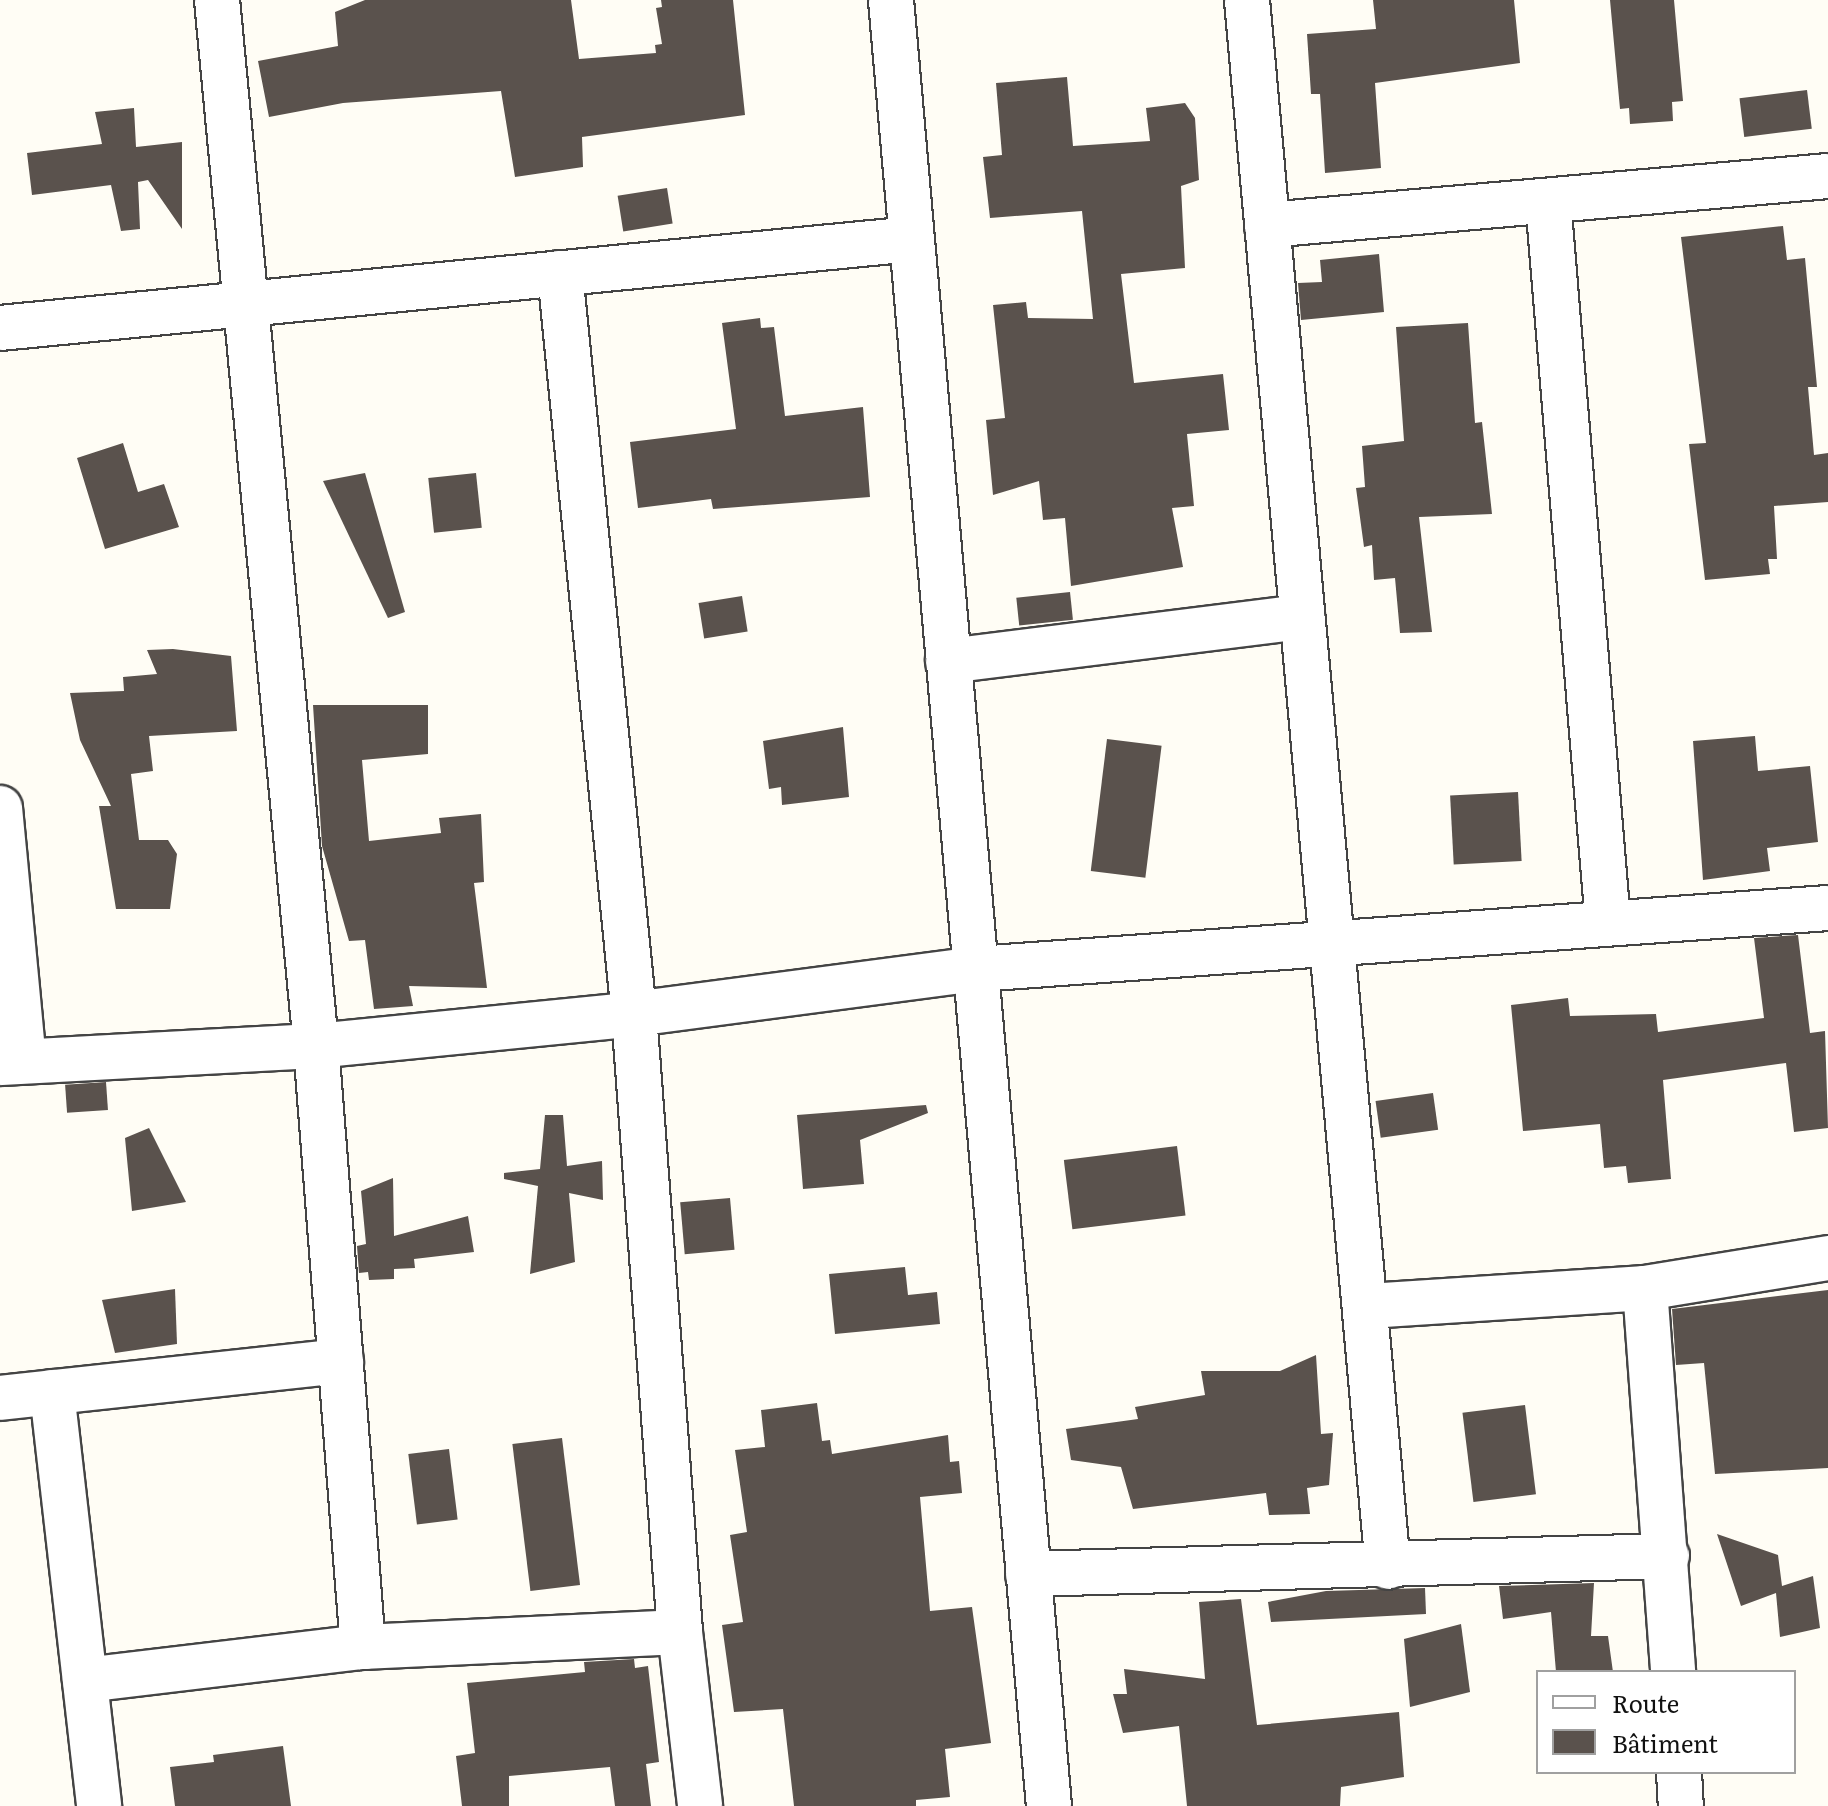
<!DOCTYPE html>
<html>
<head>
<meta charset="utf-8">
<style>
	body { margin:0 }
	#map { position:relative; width:1828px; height:1806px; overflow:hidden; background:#fffdf5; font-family:Literata,serif }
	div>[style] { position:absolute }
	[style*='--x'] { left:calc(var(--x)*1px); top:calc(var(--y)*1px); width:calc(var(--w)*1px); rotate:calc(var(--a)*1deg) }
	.building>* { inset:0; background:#5a524d; transform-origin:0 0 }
	.roads { filter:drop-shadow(2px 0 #444) drop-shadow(-2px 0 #444) drop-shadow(0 2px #444) drop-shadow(0 -2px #444) }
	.minor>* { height:44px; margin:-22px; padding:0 22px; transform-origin:22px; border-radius:22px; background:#fff }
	span { translate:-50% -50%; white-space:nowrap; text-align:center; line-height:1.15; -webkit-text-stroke:8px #fff; paint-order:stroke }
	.legend { position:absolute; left:1536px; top:1670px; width:260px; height:104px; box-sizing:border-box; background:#fff; border:2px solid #a0a0a0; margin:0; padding:10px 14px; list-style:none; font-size:24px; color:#111 }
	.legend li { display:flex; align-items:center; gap:16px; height:40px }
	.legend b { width:40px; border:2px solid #a0a0a0 }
</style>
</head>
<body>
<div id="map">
	<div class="building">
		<div style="clip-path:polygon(365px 0,571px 0,579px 59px,656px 53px,655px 45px,662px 44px,656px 8px,662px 7px,661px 0,733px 0,745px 115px,582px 137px,583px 167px,515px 177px,501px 91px,343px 103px,269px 117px,258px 61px,338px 46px,335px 12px)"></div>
		<div style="clip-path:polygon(1373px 0,1514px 0,1520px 63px,1375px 83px,1381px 168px,1325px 173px,1320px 94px,1311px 94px,1307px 34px,1376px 29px)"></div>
		<div style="clip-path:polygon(1610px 0,1674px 0,1683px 101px,1672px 102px,1673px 121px,1630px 124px,1629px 108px,1620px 109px)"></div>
		<div style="clip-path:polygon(1067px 77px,1073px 146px,1150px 141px,1146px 108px,1185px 103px,1195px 118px,1199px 180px,1181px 186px,1185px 268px,1121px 274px,1134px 383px,1223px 374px,1229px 430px,1187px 434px,1194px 506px,1172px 508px,1183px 567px,1071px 586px,1065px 518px,1043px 520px,1039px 481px,993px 495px,986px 420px,1005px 418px,993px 305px,1026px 302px,1028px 318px,1093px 319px,1082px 211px,990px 218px,983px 157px,1002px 155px,996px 83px)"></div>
		<div style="left:1807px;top:90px;width:39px;height:68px;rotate:83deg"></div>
		<div style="clip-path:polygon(134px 108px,136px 147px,182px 142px,182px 229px,148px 180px,138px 182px,140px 229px,121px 231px,111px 185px,32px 195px,27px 153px,102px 144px,95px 112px)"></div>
		<div style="left:667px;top:188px;width:36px;height:50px;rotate:81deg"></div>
		<div style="clip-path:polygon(1783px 226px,1787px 260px,1805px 258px,1817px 387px,1808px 387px,1814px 455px,1828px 453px,1828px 502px,1774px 506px,1777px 559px,1768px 559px,1770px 574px,1705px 580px,1689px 444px,1706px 443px,1681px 237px)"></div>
		<div style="clip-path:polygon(1379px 254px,1384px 312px,1301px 320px,1298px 283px,1322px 282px,1320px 260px)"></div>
		<div style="clip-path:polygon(760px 318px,761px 328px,774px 327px,785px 416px,863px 407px,870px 497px,713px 509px,711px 499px,638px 508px,630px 442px,736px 429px,722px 323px)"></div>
		<div style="clip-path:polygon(1468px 323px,1475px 423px,1482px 422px,1492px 514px,1419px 517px,1432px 632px,1400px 633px,1395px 578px,1374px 580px,1372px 545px,1364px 547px,1356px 488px,1365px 487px,1362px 446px,1404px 441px,1396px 327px)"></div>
		<div style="clip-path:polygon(123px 443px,138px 492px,164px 484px,179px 527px,105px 549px,77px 458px)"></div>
		<div style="clip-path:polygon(365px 473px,405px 612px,388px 618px,323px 481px)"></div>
		<div style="left:476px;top:473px;width:55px;height:48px;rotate:84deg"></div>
		<div style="left:1070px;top:592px;width:28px;height:54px;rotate:84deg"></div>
		<div style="left:742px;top:596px;width:36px;height:44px;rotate:81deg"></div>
		<div style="clip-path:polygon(173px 649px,231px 656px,237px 731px,149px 736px,153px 771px,131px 774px,139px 840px,168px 840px,177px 854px,170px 909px,116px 909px,99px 806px,111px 806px,80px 740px,70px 693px,124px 691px,123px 677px,157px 674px,147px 650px)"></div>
		<div style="clip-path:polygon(313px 705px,428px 705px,428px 754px,362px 760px,369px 841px,441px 833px,439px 818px,481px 814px,484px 882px,474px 883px,487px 988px,409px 986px,413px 1006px,374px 1009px,365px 940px,349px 941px,322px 846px)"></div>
		<div style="clip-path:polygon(843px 727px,849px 797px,782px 805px,781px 787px,769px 789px,763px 741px)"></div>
		<div style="clip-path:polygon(1755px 736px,1758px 771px,1810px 766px,1818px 842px,1767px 848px,1770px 871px,1703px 880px,1693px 741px)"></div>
		<div style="left:1107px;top:739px;width:55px;height:133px;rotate:7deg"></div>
		<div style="left:1518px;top:792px;width:69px;height:68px;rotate:87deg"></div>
		<div style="clip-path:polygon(1798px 935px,1810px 1033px,1825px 1031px,1828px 1128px,1794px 1132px,1786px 1063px,1663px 1080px,1671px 1179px,1628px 1183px,1626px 1166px,1604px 1168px,1600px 1124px,1523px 1131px,1511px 1005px,1568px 998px,1570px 1016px,1656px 1014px,1658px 1032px,1764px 1018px,1754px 938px)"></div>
		<div style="left:106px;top:1082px;width:28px;height:41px;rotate:86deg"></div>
		<div style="left:1433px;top:1093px;width:37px;height:58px;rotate:82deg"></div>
		<div style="clip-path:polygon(926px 1105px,928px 1113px,860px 1140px,864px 1184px,803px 1189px,797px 1115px)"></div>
		<div style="clip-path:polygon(545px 1115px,563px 1115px,567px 1166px,602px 1161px,603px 1200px,569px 1193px,575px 1262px,530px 1274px,538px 1186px,504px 1179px,504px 1173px,540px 1169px)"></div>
		<div style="clip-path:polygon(149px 1128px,186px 1202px,132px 1211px,125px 1138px)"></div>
		<div style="left:1177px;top:1146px;width:70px;height:114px;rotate:83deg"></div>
		<div style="clip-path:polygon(393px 1178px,394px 1236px,468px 1216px,474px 1252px,414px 1259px,415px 1268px,394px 1269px,394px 1279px,369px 1280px,368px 1272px,359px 1273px,357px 1246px,366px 1244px,361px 1191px)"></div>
		<div style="left:730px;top:1198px;width:52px;height:50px;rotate:85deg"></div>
		<div style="clip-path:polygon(905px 1267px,908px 1295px,937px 1292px,940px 1324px,835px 1334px,829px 1274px)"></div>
		<div style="clip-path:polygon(175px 1289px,177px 1344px,115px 1353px,102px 1300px)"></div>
		<div style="clip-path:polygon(1828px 1290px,1828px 1468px,1715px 1474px,1704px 1363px,1676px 1365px,1672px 1309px)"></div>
		<div style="clip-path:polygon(1316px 1355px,1321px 1434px,1333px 1433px,1329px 1485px,1307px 1488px,1310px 1514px,1269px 1515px,1266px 1493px,1133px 1509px,1121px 1467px,1071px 1460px,1066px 1429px,1138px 1419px,1135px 1407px,1205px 1395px,1201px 1371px,1280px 1371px)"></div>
		<div style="clip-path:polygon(817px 1403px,822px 1441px,830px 1440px,832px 1454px,948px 1435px,950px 1462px,959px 1461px,962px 1493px,920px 1497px,930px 1611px,972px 1607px,991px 1743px,945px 1749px,950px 1797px,916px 1800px,916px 1806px,794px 1806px,783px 1709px,734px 1712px,722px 1625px,743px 1622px,730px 1535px,747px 1532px,735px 1450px,765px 1447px,761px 1410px)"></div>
		<div style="left:1525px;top:1405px;width:90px;height:63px;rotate:83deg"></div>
		<div style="left:562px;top:1438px;width:148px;height:50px;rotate:83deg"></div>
		<div style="left:449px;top:1449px;width:71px;height:41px;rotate:83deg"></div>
		<div style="clip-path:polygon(1717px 1534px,1778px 1555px,1782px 1586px,1813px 1576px,1820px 1628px,1780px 1637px,1776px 1593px,1741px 1606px)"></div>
		<div style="clip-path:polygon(1594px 1583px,1591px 1636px,1608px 1636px,1613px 1672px,1556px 1672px,1551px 1612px,1503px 1619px,1499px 1586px)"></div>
		<div style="clip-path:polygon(1425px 1588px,1426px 1614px,1271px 1622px,1268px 1602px,1326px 1591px)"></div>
		<div style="clip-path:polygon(1241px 1599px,1257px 1725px,1399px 1712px,1404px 1777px,1341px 1787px,1340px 1806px,1187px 1806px,1179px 1726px,1123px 1733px,1113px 1694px,1127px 1694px,1124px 1669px,1205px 1679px,1199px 1602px)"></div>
		<div style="clip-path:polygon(1461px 1624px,1470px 1692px,1410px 1707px,1404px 1639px)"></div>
		<div style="clip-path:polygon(634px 1659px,635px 1668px,648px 1666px,659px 1762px,646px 1764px,651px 1806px,615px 1806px,610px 1767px,509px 1776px,509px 1806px,462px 1806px,456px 1756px,475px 1753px,467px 1683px,585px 1672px,584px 1662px)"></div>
		<div style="clip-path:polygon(283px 1746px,291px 1806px,175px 1806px,170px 1767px,214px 1762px,213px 1755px)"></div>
	</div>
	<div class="roads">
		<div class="minor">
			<div style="--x:217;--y:0;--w:1051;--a:84.59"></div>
			<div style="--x:316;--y:1046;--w:603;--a:85.53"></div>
			<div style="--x:891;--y:0;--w:1813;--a:85"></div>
			<div style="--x:1247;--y:0;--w:1573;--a:84.86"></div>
			<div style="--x:1548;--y:201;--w:724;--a:85.25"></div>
			<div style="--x:1267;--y:225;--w:563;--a:-4.99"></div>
			<div style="--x:560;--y:273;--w:745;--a:84.3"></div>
			<div style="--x:634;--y:1014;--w:620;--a:85.74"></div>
			<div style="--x:680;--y:1632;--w:175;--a:83.4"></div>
			<div style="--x:0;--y:328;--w:916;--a:-5.57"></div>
			<div style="--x:948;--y:661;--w:357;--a:-7.1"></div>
			<div style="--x:0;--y:808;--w:254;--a:84.6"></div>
			<div style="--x:0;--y:1063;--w:316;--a:-3.1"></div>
			<div style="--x:316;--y:1046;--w:320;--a:-5.7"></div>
			<div style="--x:634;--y:1014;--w:346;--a:-7.5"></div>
			<div style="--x:977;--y:969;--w:853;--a:-4.1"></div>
			<div style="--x:1645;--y:1288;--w:385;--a:85.8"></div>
			<div style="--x:1368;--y:1306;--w:278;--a:-3.7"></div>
			<div style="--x:1645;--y:1288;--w:185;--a:-9.3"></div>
			<div style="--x:52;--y:1392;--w:417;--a:83.5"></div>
			<div style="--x:0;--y:1398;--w:343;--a:-6.2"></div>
			<div style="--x:1028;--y:1574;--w:639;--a:-1.61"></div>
			<div style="--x:85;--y:1680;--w:280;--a:-6.8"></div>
			<div style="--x:363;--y:1647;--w:317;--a:-2.7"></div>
			<div style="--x:1679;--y:1772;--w:34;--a:87"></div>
		</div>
	</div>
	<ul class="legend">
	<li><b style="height:10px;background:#fff"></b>Route</li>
	<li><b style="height:22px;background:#5a524d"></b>Bâtiment</li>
	</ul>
</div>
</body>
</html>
